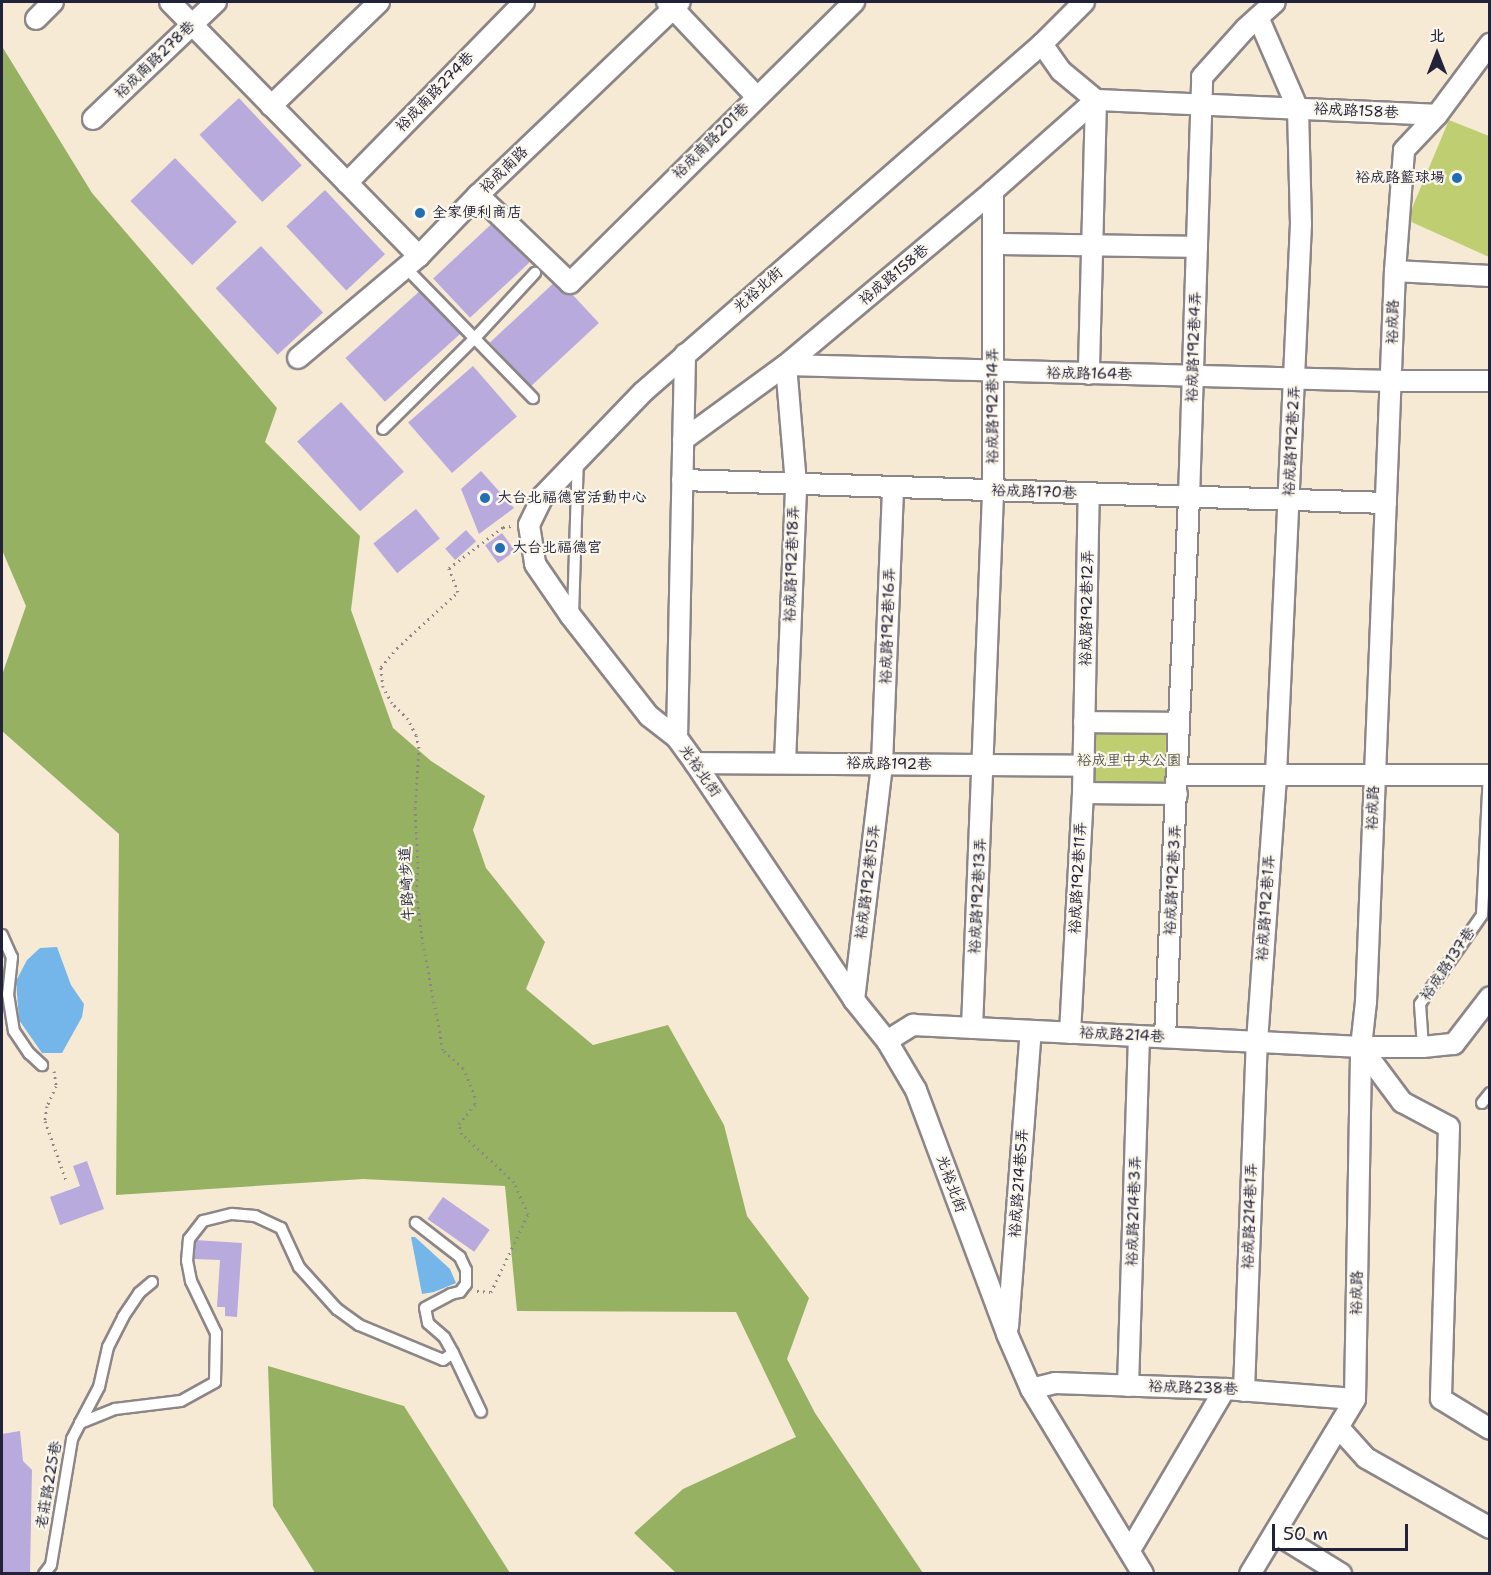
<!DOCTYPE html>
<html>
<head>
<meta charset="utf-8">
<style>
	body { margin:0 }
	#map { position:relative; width:1491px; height:1575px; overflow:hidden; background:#f6ead5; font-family:"Shantell Sans","LXGW WenKai TC",sans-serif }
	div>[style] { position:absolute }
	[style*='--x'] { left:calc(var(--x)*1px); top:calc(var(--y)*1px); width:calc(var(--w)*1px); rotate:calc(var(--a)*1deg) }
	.green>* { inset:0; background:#bece70; transform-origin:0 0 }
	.forest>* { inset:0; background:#96b162 }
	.water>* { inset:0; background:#74b6e9 }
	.building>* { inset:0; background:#b9aade; transform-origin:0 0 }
	.path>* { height:3px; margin-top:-1.5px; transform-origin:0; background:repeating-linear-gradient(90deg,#8c8688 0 1.5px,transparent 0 6px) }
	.roads { filter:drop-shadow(2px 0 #8c8688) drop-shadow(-2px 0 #8c8688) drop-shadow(0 2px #8c8688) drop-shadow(0 -2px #8c8688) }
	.lane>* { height:10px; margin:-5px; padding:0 5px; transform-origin:5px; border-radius:5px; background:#fff }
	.street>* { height:20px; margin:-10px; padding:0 10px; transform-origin:10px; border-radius:10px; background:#fff }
	.dots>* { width:16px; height:16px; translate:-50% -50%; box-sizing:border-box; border:3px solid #fbf7ec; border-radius:50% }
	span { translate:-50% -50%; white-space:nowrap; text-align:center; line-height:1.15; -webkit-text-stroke:4.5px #fbf7ec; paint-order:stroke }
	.street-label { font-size:15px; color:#22223b }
	.poi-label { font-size:15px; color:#22223b }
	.right { translate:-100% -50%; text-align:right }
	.left { translate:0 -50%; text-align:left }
	.park-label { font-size:15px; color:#51564b }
	.frame { position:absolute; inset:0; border:3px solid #22223b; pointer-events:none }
	.north { position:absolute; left:1407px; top:24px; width:60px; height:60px; -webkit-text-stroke:4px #fbf7ec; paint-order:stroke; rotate:0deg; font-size:16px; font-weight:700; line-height:24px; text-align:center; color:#22223b }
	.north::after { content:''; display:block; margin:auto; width:21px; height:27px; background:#22223b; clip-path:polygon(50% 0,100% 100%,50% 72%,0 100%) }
	.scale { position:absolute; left:1272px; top:1524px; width:136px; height:27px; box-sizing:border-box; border:3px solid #22223b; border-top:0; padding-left:8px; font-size:18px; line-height:21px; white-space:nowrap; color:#22223b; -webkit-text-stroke:4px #fbf7ec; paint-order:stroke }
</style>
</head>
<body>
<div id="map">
	<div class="green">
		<div style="clip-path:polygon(1449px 120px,1489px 136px,1489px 257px,1407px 220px)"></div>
		<div style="left:1166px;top:732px;width:58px;height:71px;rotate:91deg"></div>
	</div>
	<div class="forest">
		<div style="clip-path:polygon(2px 40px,3px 48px,92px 193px,277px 408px,265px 442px,360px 536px,351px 610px,393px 728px,431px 761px,485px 796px,473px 830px,486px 868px,545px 942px,526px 989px,593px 1045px,668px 1025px,724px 1125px,747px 1216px,809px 1298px,787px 1359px,815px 1413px,923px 1573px,676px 1573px,634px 1533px,683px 1489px,796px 1437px,736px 1312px,517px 1311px,505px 1186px,363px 1179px,116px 1195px,119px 834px,2px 731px,2px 675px,26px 606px,2px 550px)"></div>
		<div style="clip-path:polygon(268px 1366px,404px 1406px,510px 1573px,315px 1573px,273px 1506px)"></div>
	</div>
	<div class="water">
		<div style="clip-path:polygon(57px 947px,71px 985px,84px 1004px,82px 1017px,62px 1053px,42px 1053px,19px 1020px,16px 981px,27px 960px,40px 948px)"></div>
		<div style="clip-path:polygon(411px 1237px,415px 1237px,450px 1269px,456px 1283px,434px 1292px,422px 1294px)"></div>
	</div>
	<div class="building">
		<div style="left:239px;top:98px;width:92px;height:54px;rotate:47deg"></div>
		<div style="left:175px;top:158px;width:89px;height:62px;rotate:46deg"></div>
		<div style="left:325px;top:190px;width:88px;height:53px;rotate:47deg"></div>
		<div style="left:499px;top:217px;width:54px;height:90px;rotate:47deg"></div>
		<div style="left:261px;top:246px;width:91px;height:62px;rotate:47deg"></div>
		<div style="left:558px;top:279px;width:60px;height:93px;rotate:47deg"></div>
		<div style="left:422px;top:289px;width:59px;height:103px;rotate:48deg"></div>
		<div style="left:473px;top:366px;width:67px;height:86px;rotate:49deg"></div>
		<div style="left:341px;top:402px;width:94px;height:59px;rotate:48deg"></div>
		<div style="clip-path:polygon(481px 471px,514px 508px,479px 534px,461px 489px)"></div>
		<div style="left:416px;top:509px;width:38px;height:55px;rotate:51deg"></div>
		<div style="left:466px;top:530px;width:15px;height:28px;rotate:48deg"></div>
		<div style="left:502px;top:533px;width:22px;height:21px;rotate:54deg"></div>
		<div style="clip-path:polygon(87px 1161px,104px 1209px,60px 1225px,50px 1197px,80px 1186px,73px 1166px)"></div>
		<div style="left:443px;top:1197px;width:57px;height:27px;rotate:35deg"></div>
		<div style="clip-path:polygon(195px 1240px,242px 1243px,237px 1317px,225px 1316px,225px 1307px,217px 1307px,220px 1260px,194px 1259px)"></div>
		<div style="clip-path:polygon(20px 1431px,23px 1461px,32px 1470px,30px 1574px,2px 1574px,2px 1434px)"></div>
	</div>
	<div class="path">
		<div style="--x:54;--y:1071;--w:15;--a:82"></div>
		<div style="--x:56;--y:1086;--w:22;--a:114"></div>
		<div style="--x:47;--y:1106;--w:15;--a:98"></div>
		<div style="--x:45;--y:1121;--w:66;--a:70.5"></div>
		<div style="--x:477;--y:1291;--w:14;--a:4"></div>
		<div style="--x:491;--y:1292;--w:86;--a:-64.6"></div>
		<div style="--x:528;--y:1214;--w:35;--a:-114"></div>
		<div style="--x:514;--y:1182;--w:71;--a:-137.3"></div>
		<div style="--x:462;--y:1134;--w:10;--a:-107"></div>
		<div style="--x:459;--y:1124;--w:26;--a:-51"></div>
		<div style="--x:475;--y:1104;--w:7;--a:-90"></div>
		<div style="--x:475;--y:1097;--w:31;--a:-112"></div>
		<div style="--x:463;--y:1068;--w:27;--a:-138"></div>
		<div style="--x:443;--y:1050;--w:108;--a:-100.7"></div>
		<div style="--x:423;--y:944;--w:52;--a:-97.7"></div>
		<div style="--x:416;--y:892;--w:29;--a:-86"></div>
		<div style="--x:418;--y:863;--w:55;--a:-93.1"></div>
		<div style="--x:415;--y:808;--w:60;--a:-86.2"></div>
		<div style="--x:419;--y:748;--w:13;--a:-103"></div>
		<div style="--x:416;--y:735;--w:18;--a:-117"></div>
		<div style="--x:408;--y:719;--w:23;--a:-135"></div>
		<div style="--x:392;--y:703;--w:18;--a:-119"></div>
		<div style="--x:383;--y:687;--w:20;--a:-96"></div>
		<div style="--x:381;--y:667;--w:25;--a:-50"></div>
		<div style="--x:397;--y:648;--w:83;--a:-42.6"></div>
		<div style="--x:458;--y:592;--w:26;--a:-111"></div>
		<div style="--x:449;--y:568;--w:68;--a:-37.2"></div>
		<div style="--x:503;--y:527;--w:8;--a:-7"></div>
	</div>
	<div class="roads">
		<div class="lane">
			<div style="--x:406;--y:268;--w:182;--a:45.7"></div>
			<div style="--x:383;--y:429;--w:128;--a:-44.7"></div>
			<div style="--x:474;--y:339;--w:90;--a:-47.3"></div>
			<div style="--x:573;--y:615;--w:155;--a:-88.2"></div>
			<div style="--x:2;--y:935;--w:24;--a:66"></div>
			<div style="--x:12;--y:957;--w:37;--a:96"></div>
			<div style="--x:8;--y:994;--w:37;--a:81"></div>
			<div style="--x:14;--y:1031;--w:27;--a:56"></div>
			<div style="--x:29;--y:1053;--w:18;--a:43"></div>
			<div style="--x:1423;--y:1047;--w:43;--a:-94"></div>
			<div style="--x:1420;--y:1004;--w:108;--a:-55.1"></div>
			<div style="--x:1482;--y:915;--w:143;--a:-87.2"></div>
			<div style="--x:1482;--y:1103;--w:13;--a:-51"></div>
			<div style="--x:453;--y:1353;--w:65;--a:64.6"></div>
			<div style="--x:80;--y:1423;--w:41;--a:-62.2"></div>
			<div style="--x:99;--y:1387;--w:41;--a:-77.3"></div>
			<div style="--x:108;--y:1347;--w:34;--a:-63"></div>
			<div style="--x:123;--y:1317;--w:29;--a:-56"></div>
			<div style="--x:139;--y:1293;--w:17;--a:-40"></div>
			<div style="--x:44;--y:1574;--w:11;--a:-52"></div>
			<div style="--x:51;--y:1565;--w:128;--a:-80.5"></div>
			<div style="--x:72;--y:1439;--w:18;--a:-63"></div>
			<div style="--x:80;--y:1423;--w:38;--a:-22"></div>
			<div style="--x:115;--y:1409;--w:66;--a:-6.9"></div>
			<div style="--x:181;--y:1401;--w:39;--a:-29"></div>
			<div style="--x:215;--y:1382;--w:49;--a:-88.8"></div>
			<div style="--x:216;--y:1333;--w:58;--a:-115.7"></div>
			<div style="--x:191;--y:1281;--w:20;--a:-101"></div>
			<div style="--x:187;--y:1261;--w:22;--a:-85"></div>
			<div style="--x:189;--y:1239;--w:23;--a:-52"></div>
			<div style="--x:203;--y:1221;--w:30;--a:-14"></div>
			<div style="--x:232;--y:1214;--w:23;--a:5"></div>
			<div style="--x:255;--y:1216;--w:29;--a:25"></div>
			<div style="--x:281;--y:1228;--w:43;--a:65.2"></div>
			<div style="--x:299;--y:1267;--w:57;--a:47.9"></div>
			<div style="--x:337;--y:1309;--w:27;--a:36"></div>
			<div style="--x:359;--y:1325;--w:91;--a:22.6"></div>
			<div style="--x:443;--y:1360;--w:12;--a:-35"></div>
			<div style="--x:453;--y:1353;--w:18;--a:-119"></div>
			<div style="--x:444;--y:1337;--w:21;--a:-139"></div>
			<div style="--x:428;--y:1323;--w:15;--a:-101"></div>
			<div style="--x:425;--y:1308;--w:30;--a:-28"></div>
			<div style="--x:451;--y:1294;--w:9;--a:-13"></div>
			<div style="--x:460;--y:1292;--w:10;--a:-53"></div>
			<div style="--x:466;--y:1284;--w:14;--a:-90"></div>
			<div style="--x:466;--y:1270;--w:14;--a:-115"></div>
			<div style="--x:460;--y:1257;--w:56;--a:-142.3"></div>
		</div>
		<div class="street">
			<div style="--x:170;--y:2;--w:356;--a:45.6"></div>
			<div style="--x:667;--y:2;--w:129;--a:46.6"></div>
			<div style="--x:1084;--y:2;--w:59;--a:135"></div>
			<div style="--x:1042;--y:44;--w:529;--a:138.91"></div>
			<div style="--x:643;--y:392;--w:144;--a:133.9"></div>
			<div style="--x:543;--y:496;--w:32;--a:116"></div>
			<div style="--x:529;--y:525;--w:39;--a:81"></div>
			<div style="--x:535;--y:564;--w:62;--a:55.5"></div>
			<div style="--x:570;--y:615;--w:128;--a:52"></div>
			<div style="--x:649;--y:716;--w:36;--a:38"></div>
			<div style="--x:677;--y:738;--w:31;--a:54"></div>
			<div style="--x:695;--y:763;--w:285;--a:56.1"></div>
			<div style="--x:854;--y:1000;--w:53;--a:51.2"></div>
			<div style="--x:887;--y:1041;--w:57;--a:59.4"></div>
			<div style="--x:916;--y:1090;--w:260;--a:69.5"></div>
			<div style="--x:1007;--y:1334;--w:60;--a:66.4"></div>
			<div style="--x:1031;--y:1389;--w:216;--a:58.8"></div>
			<div style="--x:36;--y:19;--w:24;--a:-45"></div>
			<div style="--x:1042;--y:44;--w:33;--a:55"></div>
			<div style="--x:1061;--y:71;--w:45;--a:39.6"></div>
			<div style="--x:1096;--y:100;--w:274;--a:91.5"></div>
			<div style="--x:271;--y:106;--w:150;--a:-43.9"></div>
			<div style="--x:93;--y:119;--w:170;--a:-43.6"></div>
			<div style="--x:347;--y:183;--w:253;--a:-45.6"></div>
			<div style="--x:478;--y:195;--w:127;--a:43.7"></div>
			<div style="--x:570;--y:283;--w:400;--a:-44.7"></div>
			<div style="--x:993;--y:244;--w:204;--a:0.8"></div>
			<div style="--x:1395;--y:271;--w:95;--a:3"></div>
			<div style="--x:298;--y:358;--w:158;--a:-40.1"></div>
			<div style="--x:419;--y:256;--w:85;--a:-46"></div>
			<div style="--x:478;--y:195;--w:279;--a:-43.7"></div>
			<div style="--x:683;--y:440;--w:127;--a:-36.1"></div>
			<div style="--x:786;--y:365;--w:270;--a:-40"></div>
			<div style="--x:993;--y:191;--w:137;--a:-41.5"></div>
			<div style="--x:1096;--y:100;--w:341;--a:2.5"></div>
			<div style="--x:682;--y:480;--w:704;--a:1.87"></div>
			<div style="--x:1084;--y:722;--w:94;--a:0.6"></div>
			<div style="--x:677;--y:738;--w:384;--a:-88.8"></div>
			<div style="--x:695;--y:763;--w:387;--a:0.4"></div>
			<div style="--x:785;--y:763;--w:279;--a:-87.7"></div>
			<div style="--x:796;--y:484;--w:119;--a:-94.8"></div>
			<div style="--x:786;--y:365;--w:606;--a:1.51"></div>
			<div style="--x:1392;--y:381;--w:98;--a:0"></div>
			<div style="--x:1177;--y:775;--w:313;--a:0"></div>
			<div style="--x:1083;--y:793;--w:94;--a:0.6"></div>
			<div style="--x:854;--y:1000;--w:238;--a:-83.2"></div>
			<div style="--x:882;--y:764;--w:277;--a:-87.7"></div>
			<div style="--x:972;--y:1028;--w:534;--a:-87.75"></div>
			<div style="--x:993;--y:494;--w:303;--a:-90"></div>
			<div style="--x:1070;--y:1033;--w:240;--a:-86.9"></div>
			<div style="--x:1083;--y:793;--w:299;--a:-88.9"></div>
			<div style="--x:1165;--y:1037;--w:540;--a:-87.45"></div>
			<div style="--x:1189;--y:498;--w:421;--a:-88.2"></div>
			<div style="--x:1202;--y:77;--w:64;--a:-48.1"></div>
			<div style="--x:1245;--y:29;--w:40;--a:-42"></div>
			<div style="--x:887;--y:1041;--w:31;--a:-32"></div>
			<div style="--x:913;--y:1025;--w:449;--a:2.8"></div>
			<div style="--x:1361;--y:1047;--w:62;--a:0"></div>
			<div style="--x:1423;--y:1047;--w:31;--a:-6"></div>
			<div style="--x:1454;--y:1044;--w:59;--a:-52.5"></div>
			<div style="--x:1361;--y:1047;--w:69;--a:53.3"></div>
			<div style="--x:1402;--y:1102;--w:53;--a:28"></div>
			<div style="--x:1449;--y:1127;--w:272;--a:91.7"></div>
			<div style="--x:1441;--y:1399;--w:57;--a:31.5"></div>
			<div style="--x:1008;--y:1327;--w:297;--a:-85.6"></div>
			<div style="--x:1128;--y:1386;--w:350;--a:-88.2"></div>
			<div style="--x:1031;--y:1389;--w:25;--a:-14"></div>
			<div style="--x:1055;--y:1383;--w:170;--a:2"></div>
			<div style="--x:1225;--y:1389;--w:130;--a:4.4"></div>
			<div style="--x:1244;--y:1391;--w:349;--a:-87.9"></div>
			<div style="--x:1257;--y:1042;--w:269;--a:-85.9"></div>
			<div style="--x:1276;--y:774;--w:551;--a:-87.4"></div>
			<div style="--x:1301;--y:224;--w:115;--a:-91.5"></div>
			<div style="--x:1298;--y:109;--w:100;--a:-113.5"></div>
			<div style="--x:1339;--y:1428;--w:40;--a:48"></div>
			<div style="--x:1366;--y:1458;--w:142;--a:29.4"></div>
			<div style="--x:1275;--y:1533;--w:78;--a:31.8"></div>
			<div style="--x:1130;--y:1550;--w:187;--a:-59.5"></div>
			<div style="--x:1250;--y:1574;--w:204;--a:-59"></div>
			<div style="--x:1355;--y:1399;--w:352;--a:-89"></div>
			<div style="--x:1361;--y:1047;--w:45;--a:-83.7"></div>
			<div style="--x:1366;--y:1002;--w:732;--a:-87.73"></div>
			<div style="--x:1395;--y:271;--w:121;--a:-85.7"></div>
			<div style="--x:1404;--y:150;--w:48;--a:-46.7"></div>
			<div style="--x:1437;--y:115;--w:89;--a:-53.3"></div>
		</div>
	</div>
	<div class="dots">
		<div style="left:1457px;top:178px;background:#1f6fb2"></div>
		<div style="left:420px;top:213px;background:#1f6fb2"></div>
		<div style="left:485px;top:498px;background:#1f6fb2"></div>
		<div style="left:500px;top:548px;background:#1f6fb2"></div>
	</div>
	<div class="street-label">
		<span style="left:155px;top:60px;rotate:-44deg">裕成南路278巷</span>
		<span style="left:435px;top:92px;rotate:-46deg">裕成南路274巷</span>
		<span style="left:1356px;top:111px;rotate:3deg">裕成路158巷</span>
		<span style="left:711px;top:141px;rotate:-45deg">裕成南路201巷</span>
		<span style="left:504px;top:170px;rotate:-44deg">裕成南路</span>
		<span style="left:894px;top:275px;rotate:-40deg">裕成路158巷</span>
		<span style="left:758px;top:290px;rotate:-41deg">光裕北街</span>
		<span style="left:1393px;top:322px;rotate:-89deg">裕成路</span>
		<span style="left:1194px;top:347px;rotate:-88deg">裕成路192巷4弄</span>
		<span style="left:1089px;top:374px;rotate:1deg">裕成路164巷</span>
		<span style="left:993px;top:406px;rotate:-90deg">裕成路192巷14弄</span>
		<span style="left:1292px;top:441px;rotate:-87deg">裕成路192巷2弄</span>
		<span style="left:1034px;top:492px;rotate:2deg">裕成路170巷</span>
		<span style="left:792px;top:564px;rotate:-88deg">裕成路192巷18弄</span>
		<span style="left:1087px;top:608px;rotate:-89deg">裕成路192巷12弄</span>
		<span style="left:888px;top:626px;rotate:-88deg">裕成路192巷16弄</span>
		<span style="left:889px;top:764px;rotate:1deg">裕成路192巷</span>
		<span style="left:700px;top:771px;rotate:55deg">光裕北街</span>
		<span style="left:1373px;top:808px;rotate:-88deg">裕成路</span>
		<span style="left:1078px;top:878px;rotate:-87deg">裕成路192巷11弄</span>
		<span style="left:1173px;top:880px;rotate:-87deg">裕成路192巷3弄</span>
		<span style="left:868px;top:882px;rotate:-83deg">裕成路192巷15弄</span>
		<span style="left:407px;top:884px;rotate:-93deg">牛路崎步道</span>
		<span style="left:978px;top:896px;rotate:-87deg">裕成路192巷13弄</span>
		<span style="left:1266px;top:908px;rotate:-86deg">裕成路192巷1弄</span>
		<span style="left:1448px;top:964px;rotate:-56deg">裕成路137巷</span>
		<span style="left:1122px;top:1035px;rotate:3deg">裕成路214巷</span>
		<span style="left:1019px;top:1183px;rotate:-86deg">裕成路214巷5弄</span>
		<span style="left:951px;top:1184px;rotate:70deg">光裕北街</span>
		<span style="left:1134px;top:1211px;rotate:-88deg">裕成路214巷3弄</span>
		<span style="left:1250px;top:1216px;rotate:-88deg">裕成路214巷1弄</span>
		<span style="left:1357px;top:1293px;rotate:-89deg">裕成路</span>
		<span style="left:1193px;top:1388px;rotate:2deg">裕成路238巷</span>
		<span style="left:49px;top:1485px;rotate:-80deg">老莊路225巷</span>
	</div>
	<div class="poi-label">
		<span class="right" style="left:1445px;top:178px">裕成路籃球場</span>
		<span class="left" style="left:432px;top:213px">全家便利商店</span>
		<span class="left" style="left:497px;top:498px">大台北福德宮活動中心</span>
		<span class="left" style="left:512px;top:548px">大台北福德宮</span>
	</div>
	<div class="park-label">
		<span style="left:1129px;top:761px">裕成里中央公園</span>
	</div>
	<div class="frame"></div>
	<div class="north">北</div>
	<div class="scale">50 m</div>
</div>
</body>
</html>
